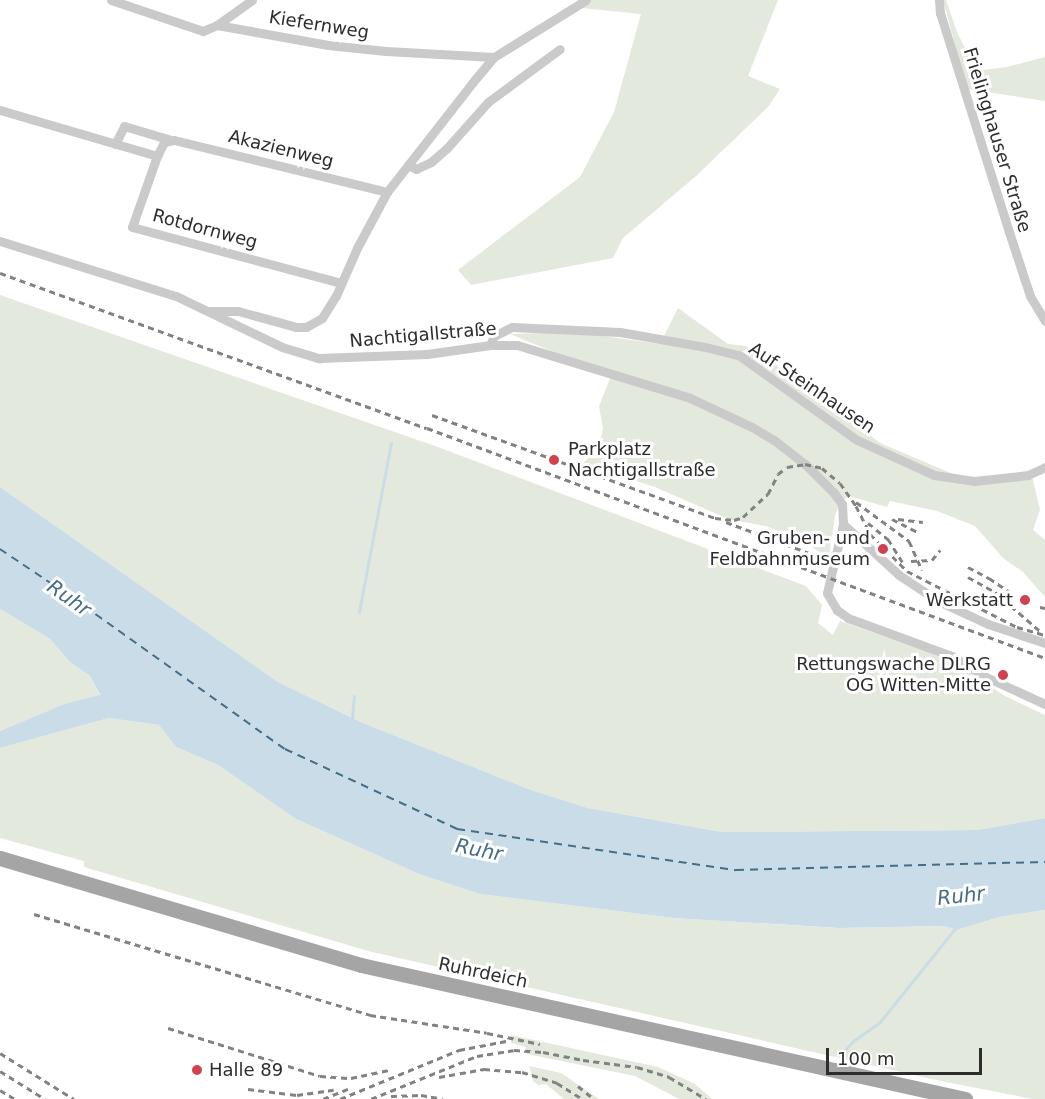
<!DOCTYPE html>
<html>
<head>
<meta charset="utf-8">
<style>
	body { margin:0 }
	#map { position:relative; width:1045px; height:1099px; overflow:hidden; background:#fff; font-family:"DejaVu Sans",sans-serif }
	div>[style] { position:absolute }
	[style*='--x'] { left:calc(var(--x)*1px); top:calc(var(--y)*1px); width:calc(var(--w)*1px); rotate:calc(var(--a)*1deg) }
	.green>* { inset:0; background:#e3e9dc }
	.water>* { inset:0; background:#cadce7 }
	.stream>* { height:3px; margin:-1.5px; padding:0 1.5px; transform-origin:1.5px; border-radius:1.5px; background:#cadce7 }
	.ferry>* { height:1.5px; margin-top:-0.75px; transform-origin:0; background:repeating-linear-gradient(90deg,#446d86 0 8px,transparent 0 14px) }
	.street>* { height:9px; margin:-4.5px; padding:0 4.5px; transform-origin:4.5px; border-radius:4.5px; background:#cacaca }
	.primary>* { height:15px; margin:-7.5px; padding:0 7.5px; transform-origin:7.5px; border-radius:7.5px; background:#a5a5a5 }
	.rail>* { height:3px; margin-top:-1.5px; transform-origin:0; background:repeating-linear-gradient(90deg,#828282 0 6px,transparent 0 10.5px) }
	.dots>* { width:16px; height:16px; translate:-50% -50%; box-sizing:border-box; border:3px solid #fff; border-radius:50% }
	span { translate:-50% -50%; white-space:nowrap; text-align:center; line-height:1.15; -webkit-text-stroke:6px #fff; paint-order:stroke }
	.street-label { font-size:18px; color:#2d2d2d }
	.poi-label { font-size:18px; color:#2d2d2d }
	.left { translate:0 -50%; text-align:left }
	.right { translate:-100% -50%; text-align:right }
	.water-label { font-size:20px; color:#446d86; font-style:italic }
	.scale { position:absolute; left:826px; top:1048px; width:156px; height:27px; box-sizing:border-box; border:3px solid #2d2d2d; border-top:0; padding-left:8px; font-size:18px; line-height:21px; white-space:nowrap; color:#2d2d2d; -webkit-text-stroke:4px #fff; paint-order:stroke }
</style>
</head>
<body>
<div id="map">
	<div class="green">
		<div style="clip-path:polygon(578px 0,778px 0,748px 76px,780px 89px,768px 107px,696px 176px,623px 238px,613px 258px,471px 285px,458px 270px,580px 177px,614px 112px,641px 14px,572px 7px)"></div>
		<div style="clip-path:polygon(943px 0,946px 0,957px 32px,975px 68px,983px 70px,1007px 67px,1045px 57px,1045px 101px,967px 89px)"></div>
		<div style="clip-path:polygon(0 295px,438px 447px,806px 586px,822px 605px,818px 623px,833px 635px,840px 621px,932px 653px,967px 671px,1005px 696px,1045px 715px,1045px 818px,977px 830px,722px 832px,588px 808px,531px 790px,363px 723px,278px 682px,0 487px)"></div>
		<div style="clip-path:polygon(678px 308px,728px 344px,746px 346px,792px 375px,880px 443px,974px 483px,1032px 476px,1040px 510px,1033px 530px,1045px 540px,1045px 597px,1023px 572px,1003px 558px,975px 526px,937px 511px,890px 501px,887px 507px,849px 496px,840px 502px,835px 516px,829px 557px,795px 538px,766px 526px,728px 519px,655px 487px,582px 464px,598px 449px,603px 429px,599px 406px,611px 376px,510px 334px,575px 332px,660px 344px)"></div>
		<div style="clip-path:polygon(0 609px,50px 639px,70px 662px,90px 676px,100px 696px,64px 704px,0 731px)"></div>
		<div style="clip-path:polygon(109px 718px,159px 725px,176px 747px,218px 765px,296px 819px,419px 874px,480px 894px,673px 918px,838px 928px,944px 926px,957px 930px,999px 917px,1045px 910px,1045px 1099px,1033px 1099px,941px 1081px,368px 951px,84px 867px,84px 861px,0 838px,0 748px)"></div>
		<div style="clip-path:polygon(511px 1035px,658px 1067px,695px 1084px,712px 1099px,679px 1099px,635px 1076px,527px 1054px,526px 1047px,511px 1043px)"></div>
		<div style="clip-path:polygon(529px 1066px,561px 1073px,599px 1099px,564px 1099px,546px 1084px,538px 1085px,533px 1081px)"></div>
	</div>
	<div class="water">
		<div style="clip-path:polygon(0 487px,278px 682px,363px 723px,531px 790px,588px 808px,722px 832px,977px 830px,1045px 818px,1045px 910px,999px 917px,957px 930px,944px 926px,839px 928px,673px 918px,480px 894px,419px 874px,296px 819px,218px 765px,176px 747px,159px 725px,109px 718px,0 748px,0 731px,64px 704px,100px 695px,90px 676px,70px 662px,50px 639px,0 609px)"></div>
	</div>
	<div class="stream">
		<div style="--x:359;--y:612;--w:172;--a:-79.3"></div>
		<div style="--x:352;--y:718;--w:22;--a:-85"></div>
		<div style="--x:842;--y:1053;--w:16;--a:-47"></div>
		<div style="--x:853;--y:1041;--w:32;--a:-35"></div>
		<div style="--x:879;--y:1023;--w:124;--a:-51.2"></div>
	</div>
	<div class="ferry">
		<div style="--x:0;--y:549;--w:88;--a:33.9"></div>
		<div style="--x:73;--y:598;--w:260;--a:35.5"></div>
		<div style="--x:285;--y:749;--w:190;--a:24.9"></div>
		<div style="--x:457;--y:829;--w:282;--a:8.4"></div>
		<div style="--x:736;--y:870;--w:309;--a:-1.5"></div>
	</div>
	<div class="street">
		<div style="--x:111;--y:0;--w:97;--a:18.6"></div>
		<div style="--x:203;--y:31;--w:15;--a:-23"></div>
		<div style="--x:217;--y:25;--w:113;--a:10.2"></div>
		<div style="--x:328;--y:45;--w:58;--a:5.9"></div>
		<div style="--x:386;--y:51;--w:108;--a:3.2"></div>
		<div style="--x:939;--y:0;--w:13;--a:86"></div>
		<div style="--x:940;--y:13;--w:230;--a:72.5"></div>
		<div style="--x:1009;--y:232;--w:67;--a:71.8"></div>
		<div style="--x:1030;--y:296;--w:29;--a:59"></div>
		<div style="--x:217;--y:25;--w:43;--a:-35.5"></div>
		<div style="--x:0;--y:110;--w:164;--a:16.3"></div>
		<div style="--x:157;--y:156;--w:16;--a:-63"></div>
		<div style="--x:164;--y:142;--w:10;--a:-11"></div>
		<div style="--x:174;--y:140;--w:219;--a:13.7"></div>
		<div style="--x:115;--y:144;--w:20;--a:-63"></div>
		<div style="--x:124;--y:126;--w:46;--a:16.5"></div>
		<div style="--x:157;--y:156;--w:75;--a:109.4"></div>
		<div style="--x:132;--y:227;--w:216;--a:15"></div>
		<div style="--x:408;--y:165;--w:9;--a:27"></div>
		<div style="--x:416;--y:169;--w:17;--a:-25"></div>
		<div style="--x:431;--y:162;--w:21;--a:-41"></div>
		<div style="--x:447;--y:148;--w:62;--a:-48.3"></div>
		<div style="--x:488;--y:102;--w:89;--a:-36.4"></div>
		<div style="--x:0;--y:241;--w:184;--a:17.4"></div>
		<div style="--x:176;--y:296;--w:118;--a:25.7"></div>
		<div style="--x:282;--y:347;--w:39;--a:17"></div>
		<div style="--x:319;--y:358;--w:108;--a:-2.1"></div>
		<div style="--x:427;--y:354;--w:64;--a:-8.1"></div>
		<div style="--x:490;--y:345;--w:27;--a:0"></div>
		<div style="--x:517;--y:345;--w:181;--a:17"></div>
		<div style="--x:690;--y:398;--w:68;--a:25.1"></div>
		<div style="--x:752;--y:427;--w:26;--a:31"></div>
		<div style="--x:774;--y:440;--w:39;--a:38"></div>
		<div style="--x:805;--y:464;--w:41;--a:45"></div>
		<div style="--x:834;--y:493;--w:14;--a:54"></div>
		<div style="--x:842;--y:504;--w:20;--a:87"></div>
		<div style="--x:843;--y:524;--w:71;--a:103.1"></div>
		<div style="--x:827;--y:593;--w:20;--a:60"></div>
		<div style="--x:837;--y:610;--w:14;--a:36"></div>
		<div style="--x:848;--y:618;--w:111;--a:20.1"></div>
		<div style="--x:952;--y:656;--w:40;--a:32"></div>
		<div style="--x:986;--y:677;--w:65;--a:24.6"></div>
		<div style="--x:209;--y:311;--w:29;--a:0"></div>
		<div style="--x:238;--y:311;--w:60;--a:15.4"></div>
		<div style="--x:296;--y:327;--w:10;--a:0"></div>
		<div style="--x:306;--y:327;--w:18;--a:-29"></div>
		<div style="--x:322;--y:318;--w:26;--a:-58"></div>
		<div style="--x:336;--y:296;--w:52;--a:-66.4"></div>
		<div style="--x:357;--y:248;--w:64;--a:-61.8"></div>
		<div style="--x:387;--y:192;--w:146;--a:-52"></div>
		<div style="--x:477;--y:77;--w:26;--a:-50"></div>
		<div style="--x:494;--y:57;--w:108;--a:-31.8"></div>
		<div style="--x:490;--y:345;--w:10;--a:-66"></div>
		<div style="--x:494;--y:336;--w:20;--a:-27"></div>
		<div style="--x:512;--y:327;--w:108;--a:2.7"></div>
		<div style="--x:620;--y:332;--w:86;--a:10"></div>
		<div style="--x:705;--y:347;--w:36;--a:14"></div>
		<div style="--x:740;--y:356;--w:144;--a:35.7"></div>
		<div style="--x:857;--y:440;--w:85;--a:24.4"></div>
		<div style="--x:934;--y:475;--w:40;--a:8.5"></div>
		<div style="--x:974;--y:481;--w:54;--a:-6.3"></div>
		<div style="--x:1028;--y:475;--w:19;--a:-25"></div>
		<div style="--x:843;--y:524;--w:76;--a:42.3"></div>
		<div style="--x:899;--y:575;--w:47;--a:33.7"></div>
		<div style="--x:938;--y:601;--w:55;--a:24.7"></div>
		<div style="--x:988;--y:624;--w:60;--a:18.4"></div>
	</div>
	<div class="primary">
		<div style="--x:0;--y:858;--w:377;--a:16.5"></div>
		<div style="--x:361;--y:965;--w:619;--a:12.51"></div>
	</div>
	<div class="rail">
		<div style="--x:0;--y:273;--w:454;--a:20"></div>
		<div style="--x:427;--y:428;--w:659;--a:20.41"></div>
		<div style="--x:432;--y:415;--w:301;--a:20"></div>
		<div style="--x:715;--y:518;--w:19;--a:6"></div>
		<div style="--x:734;--y:520;--w:9;--a:-18"></div>
		<div style="--x:743;--y:517;--w:34;--a:-43"></div>
		<div style="--x:768;--y:494;--w:22;--a:-63"></div>
		<div style="--x:778;--y:474;--w:11;--a:-38"></div>
		<div style="--x:787;--y:467;--w:18;--a:-9"></div>
		<div style="--x:805;--y:464;--w:17;--a:13"></div>
		<div style="--x:822;--y:468;--w:23;--a:40"></div>
		<div style="--x:840;--y:483;--w:28;--a:55"></div>
		<div style="--x:856;--y:506;--w:31;--a:63"></div>
		<div style="--x:870;--y:534;--w:52;--a:45"></div>
		<div style="--x:907;--y:571;--w:123;--a:27"></div>
		<div style="--x:1017;--y:627;--w:29;--a:16"></div>
		<div style="--x:856;--y:502;--w:66;--a:36.3"></div>
		<div style="--x:909;--y:541;--w:32;--a:66"></div>
		<div style="--x:892;--y:519;--w:30;--a:27"></div>
		<div style="--x:898;--y:519;--w:25;--a:7"></div>
		<div style="--x:726;--y:522;--w:92;--a:20.4"></div>
		<div style="--x:868;--y:523;--w:26;--a:39"></div>
		<div style="--x:888;--y:539;--w:28;--a:58"></div>
		<div style="--x:911;--y:561;--w:21;--a:-3"></div>
		<div style="--x:932;--y:560;--w:13;--a:-51"></div>
		<div style="--x:968;--y:567;--w:24;--a:28"></div>
		<div style="--x:989;--y:578;--w:30;--a:34"></div>
		<div style="--x:968;--y:577;--w:31;--a:29"></div>
		<div style="--x:995;--y:592;--w:60;--a:40.9"></div>
		<div style="--x:1040;--y:607;--w:5;--a:11"></div>
		<div style="--x:34;--y:914;--w:351;--a:16.7"></div>
		<div style="--x:370;--y:1015;--w:118;--a:8.7"></div>
		<div style="--x:487;--y:1033;--w:54;--a:11.7"></div>
		<div style="--x:168;--y:1028;--w:159;--a:17.5"></div>
		<div style="--x:320;--y:1076;--w:31;--a:4"></div>
		<div style="--x:351;--y:1078;--w:40;--a:-12"></div>
		<div style="--x:0;--y:1053;--w:87;--a:31.9"></div>
		<div style="--x:0;--y:1071;--w:53;--a:31.9"></div>
		<div style="--x:439;--y:1077;--w:46;--a:-10.1"></div>
		<div style="--x:484;--y:1069;--w:38;--a:5"></div>
		<div style="--x:522;--y:1072;--w:37;--a:17"></div>
		<div style="--x:557;--y:1083;--w:31;--a:32"></div>
		<div style="--x:578;--y:1086;--w:21;--a:39"></div>
		<div style="--x:248;--y:1089;--w:49;--a:7"></div>
		<div style="--x:297;--y:1095;--w:37;--a:-8"></div>
		<div style="--x:0;--y:1090;--w:17;--a:31"></div>
		<div style="--x:391;--y:1096;--w:30;--a:-2"></div>
		<div style="--x:421;--y:1095;--w:22;--a:10"></div>
		<div style="--x:323;--y:1099;--w:27;--a:-22"></div>
		<div style="--x:340;--y:1099;--w:129;--a:-22.4"></div>
		<div style="--x:459;--y:1050;--w:48;--a:-10.8"></div>
		<div style="--x:371;--y:1099;--w:114;--a:-22.1"></div>
		<div style="--x:477;--y:1056;--w:37;--a:-9"></div>
		<div style="--x:514;--y:1050;--w:29;--a:4"></div>
		<div style="--x:543;--y:1052;--w:41;--a:11.3"></div>
		<div style="--x:583;--y:1060;--w:54;--a:7.4"></div>
		<div style="--x:637;--y:1067;--w:34;--a:17"></div>
		<div style="--x:669;--y:1077;--w:43;--a:30.7"></div>
	</div>
	<div class="dots">
		<div style="left:554px;top:460px;background:#d1424e"></div>
		<div style="left:883px;top:549px;background:#d1424e"></div>
		<div style="left:1025px;top:600px;background:#d1424e"></div>
		<div style="left:1003px;top:675px;background:#d1424e"></div>
		<div style="left:197px;top:1070px;background:#d1424e"></div>
	</div>
	<div class="street-label">
		<span style="left:319px;top:25px;rotate:9deg">Kiefernweg</span>
		<span style="left:997px;top:140px;rotate:73deg">Frielinghauser Straße</span>
		<span style="left:281px;top:149px;rotate:14deg">Akazienweg</span>
		<span style="left:205px;top:229px;rotate:15deg">Rotdornweg</span>
		<span style="left:423px;top:335px;rotate:-5deg">Nachtigallstraße</span>
		<span style="left:812px;top:388px;rotate:34deg">Auf Steinhausen</span>
		<span style="left:483px;top:973px;rotate:12deg">Ruhrdeich</span>
	</div>
	<div class="poi-label">
		<span class="left" style="left:568px;top:460px">Parkplatz<br>Nachtigallstraße</span>
		<span class="right" style="left:870px;top:549px">Gruben- und<br>Feldbahnmuseum</span>
		<span class="right" style="left:1013px;top:600px">Werkstatt</span>
		<span class="right" style="left:991px;top:675px">Rettungswache DLRG<br>OG Witten-Mitte</span>
		<span class="left" style="left:209px;top:1070px">Halle 89</span>
	</div>
	<div class="water-label">
		<span style="left:69px;top:598px;rotate:35deg">Ruhr</span>
		<span style="left:479px;top:850px;rotate:11deg">Ruhr</span>
		<span style="left:961px;top:896px;rotate:-6deg">Ruhr</span>
	</div>
	<div class="scale">100 m</div>
</div>
</body>
</html>
